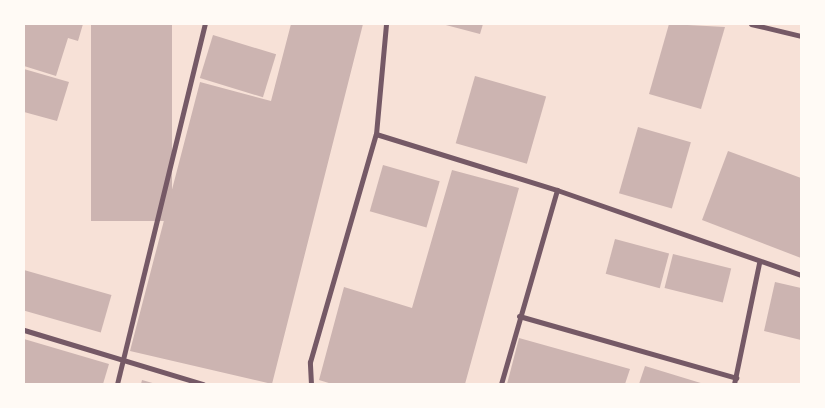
<!DOCTYPE html>
<html>
<head>
<meta charset="utf-8">
<style>
	body { margin:0 }
	#map { position:relative; width:825px; height:408px; overflow:hidden; background:#f7e1d7; font-family:"Fira Sans",sans-serif }
	div>[style] { position:absolute }
	[style*='--x'] { left:calc(var(--x)*1px); top:calc(var(--y)*1px); width:calc(var(--w)*1px); rotate:calc(var(--a)*1deg) }
	.building>* { inset:0; background:#ccb4b1; transform-origin:0 0 }
	.minor>* { height:5px; margin:-2.5px; padding:0 2.5px; transform-origin:2.5px; border-radius:2.5px; background:#755966 }
	span { translate:-50% -50%; white-space:nowrap; text-align:center; line-height:1.15; -webkit-text-stroke:4px #fffaf5; paint-order:stroke }
	.frame { position:absolute; inset:0; border:25px solid #fffaf5; pointer-events:none }
</style>
</head>
<body>
<div id="map">
	<div class="building">
		<div style="clip-path:polygon(24px 24px,83px 24px,78px 41px,68px 38px,56px 76px,24px 66px)"></div>
		<div style="left:91px;top:24px;width:81px;height:197px"></div>
		<div style="clip-path:polygon(291px 24px,363px 24px,272px 384px,130px 351px,200px 82px,271px 101px)"></div>
		<div style="clip-path:polygon(442px 24px,483px 24px,480px 34px)"></div>
		<div style="clip-path:polygon(669px 24px,725px 27px,701px 109px,649px 94px)"></div>
		<div style="left:213px;top:35px;width:66px;height:45px;rotate:17deg"></div>
		<div style="clip-path:polygon(24px 69px,69px 82px,57px 121px,24px 112px)"></div>
		<div style="left:475px;top:76px;width:74px;height:70px;rotate:16deg"></div>
		<div style="left:638px;top:127px;width:55px;height:69px;rotate:16deg"></div>
		<div style="clip-path:polygon(728px 151px,801px 178px,801px 258px,702px 220px)"></div>
		<div style="left:383px;top:165px;width:59px;height:48px;rotate:16deg"></div>
		<div style="clip-path:polygon(452px 170px,519px 188px,465px 384px,332px 384px,319px 380px,344px 287px,412px 308px)"></div>
		<div style="left:615px;top:239px;width:56px;height:36px;rotate:15deg"></div>
		<div style="left:673px;top:254px;width:60px;height:35px;rotate:14deg"></div>
		<div style="left:24px;top:270px;width:91px;height:39px;rotate:16deg"></div>
		<div style="clip-path:polygon(775px 282px,801px 288px,801px 340px,764px 331px)"></div>
		<div style="clip-path:polygon(519px 338px,630px 369px,625px 384px,507px 384px)"></div>
		<div style="clip-path:polygon(24px 339px,109px 364px,103px 384px,24px 384px)"></div>
		<div style="clip-path:polygon(645px 366px,704px 384px,639px 384px)"></div>
		<div style="clip-path:polygon(142px 380px,156px 384px,141px 384px)"></div>
	</div>
	<div class="minor">
		<div style="--x:751;--y:24;--w:51;--a:13.5"></div>
		<div style="--x:376;--y:134;--w:189;--a:17.2"></div>
		<div style="--x:557;--y:190;--w:258;--a:19.2"></div>
		<div style="--x:519;--y:316;--w:226;--a:15.9"></div>
		<div style="--x:24;--y:330;--w:187;--a:16.8"></div>
		<div style="--x:117;--y:384;--w:371;--a:-76.3"></div>
		<div style="--x:311;--y:384;--w:22;--a:-93"></div>
		<div style="--x:310;--y:362;--w:237;--a:-73.9"></div>
		<div style="--x:376;--y:134;--w:110;--a:-84.8"></div>
		<div style="--x:501;--y:384;--w:202;--a:-73.9"></div>
		<div style="--x:734;--y:384;--w:124;--a:-78.3"></div>
	</div>
	<div class="frame"></div>
</div>
</body>
</html>
